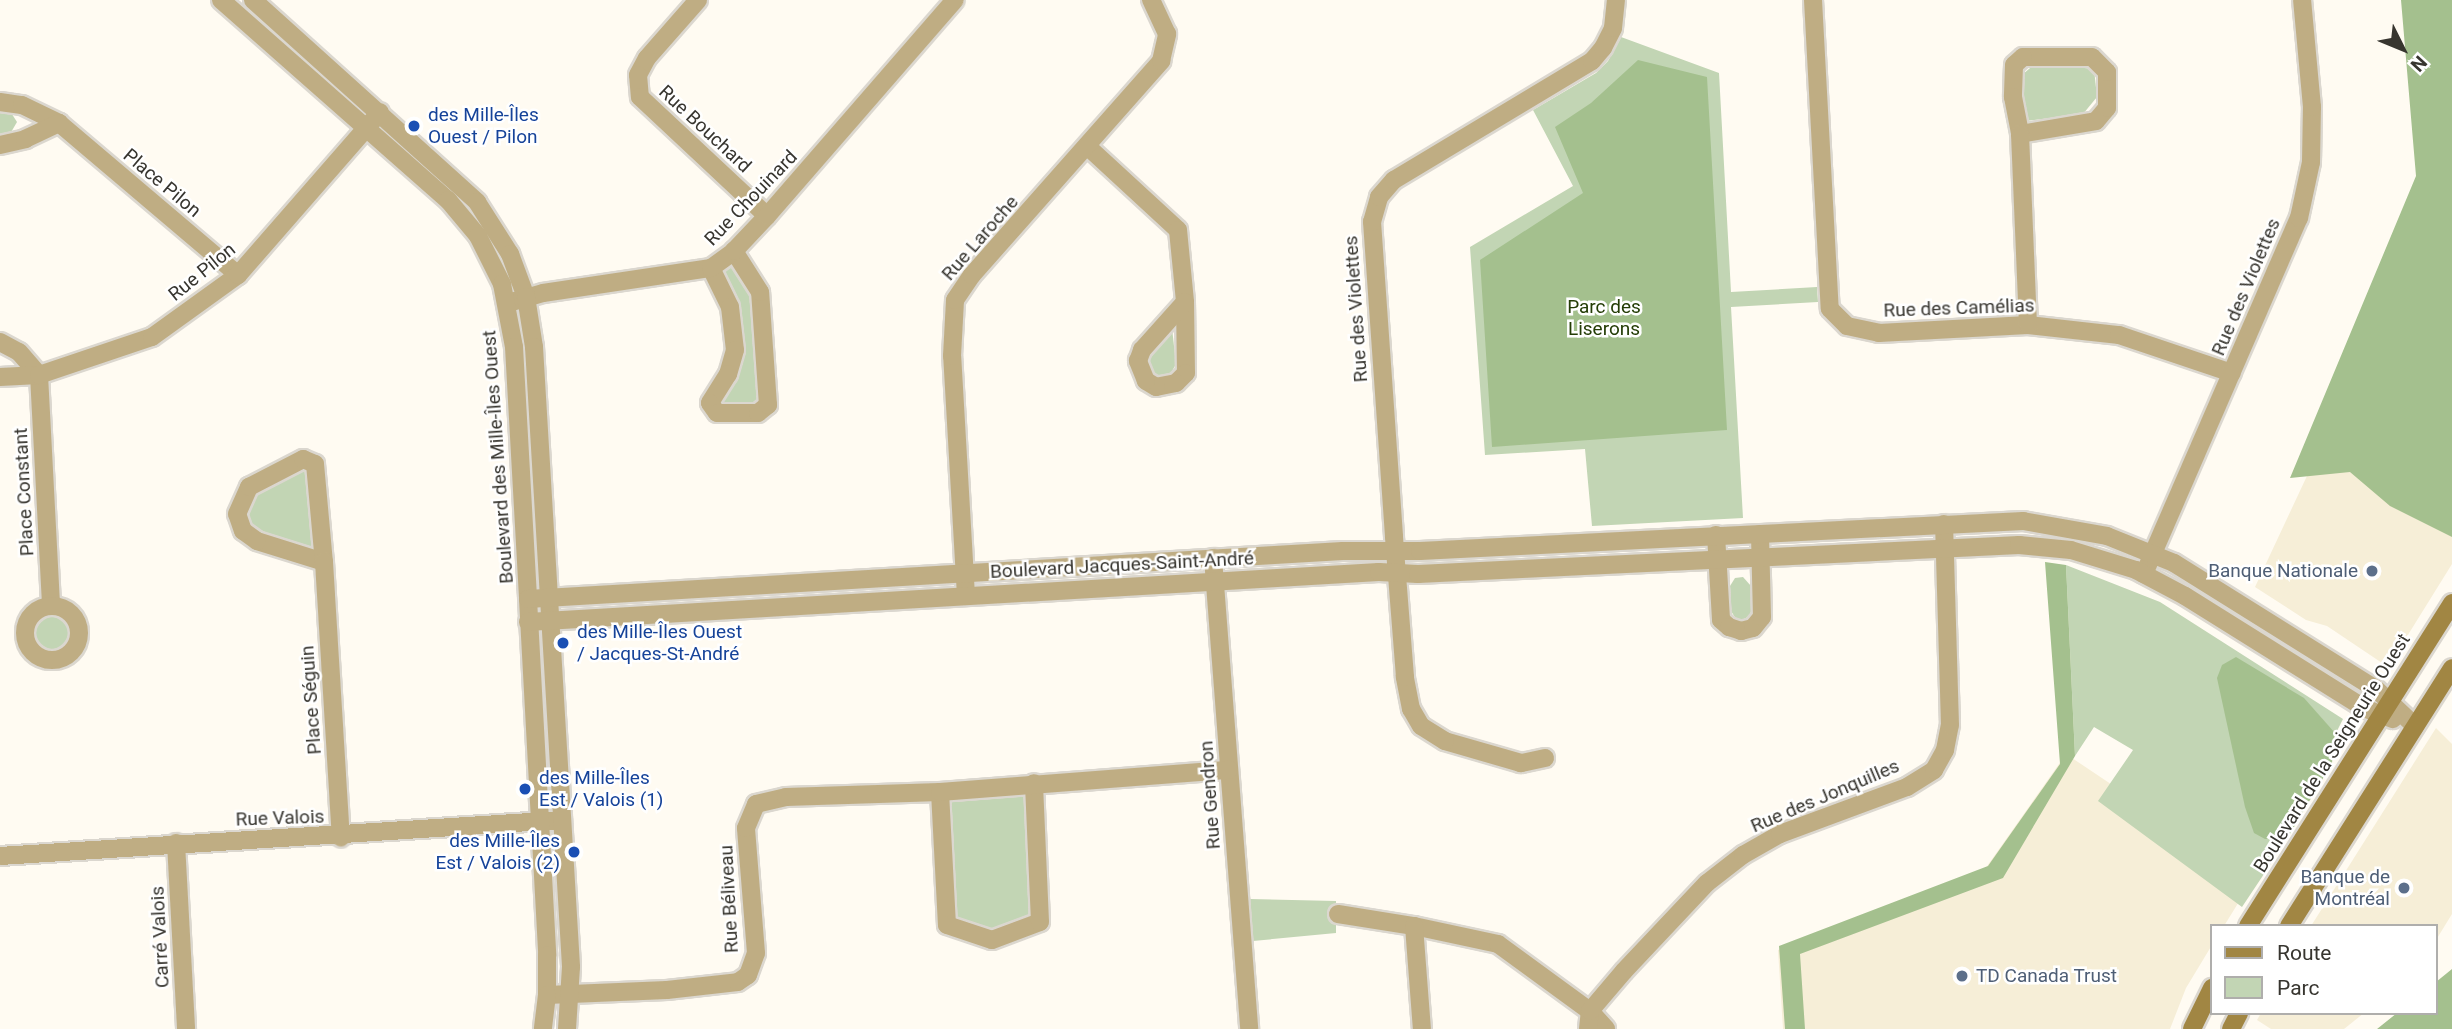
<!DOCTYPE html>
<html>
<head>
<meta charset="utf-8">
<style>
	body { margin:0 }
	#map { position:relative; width:2452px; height:1029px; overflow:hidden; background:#fffbf2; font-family:Roboto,sans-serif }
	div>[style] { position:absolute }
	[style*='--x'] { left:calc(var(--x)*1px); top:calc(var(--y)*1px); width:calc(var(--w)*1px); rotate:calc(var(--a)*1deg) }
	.built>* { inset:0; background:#f6eed7 }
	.green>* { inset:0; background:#c2d5b4 }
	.round { border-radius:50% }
	.forest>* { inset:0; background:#a4c08e }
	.roads { filter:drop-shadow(2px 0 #dbd7cf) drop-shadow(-2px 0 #dbd7cf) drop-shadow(0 2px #dbd7cf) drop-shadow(0 -2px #dbd7cf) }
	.minor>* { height:18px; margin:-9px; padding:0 9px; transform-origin:9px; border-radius:9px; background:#bfad83 }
	.minor>.ring { margin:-9px; padding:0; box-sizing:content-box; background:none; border:18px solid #bfad83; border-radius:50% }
	.tertiary>* { height:18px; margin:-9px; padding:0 9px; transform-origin:9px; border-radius:9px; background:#bfad83 }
	.secondary>* { height:18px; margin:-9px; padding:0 9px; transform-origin:9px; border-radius:9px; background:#a18643 }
	.dots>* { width:19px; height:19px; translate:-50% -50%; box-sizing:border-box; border:4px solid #fff; border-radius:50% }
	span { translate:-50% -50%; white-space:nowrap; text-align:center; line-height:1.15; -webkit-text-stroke:5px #fff; paint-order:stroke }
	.transit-label { font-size:19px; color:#164399 }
	.left { translate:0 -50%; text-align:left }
	.right { translate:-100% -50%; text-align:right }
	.street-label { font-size:19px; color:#37352f }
	.park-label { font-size:19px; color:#243d06 }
	.service-label { font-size:19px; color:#4e5e75 }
	.legend { position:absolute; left:2210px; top:924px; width:228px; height:91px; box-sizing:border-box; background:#fff; border:2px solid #afaeac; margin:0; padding:9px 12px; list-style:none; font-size:21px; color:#37352f }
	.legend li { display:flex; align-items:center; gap:14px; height:35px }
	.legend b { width:35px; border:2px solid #afaeac }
	.north { position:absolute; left:2368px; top:14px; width:70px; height:70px; -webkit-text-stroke:5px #fff; paint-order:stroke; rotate:133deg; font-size:19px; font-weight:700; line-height:28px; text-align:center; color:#37352f }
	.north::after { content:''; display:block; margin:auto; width:24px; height:32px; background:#37352f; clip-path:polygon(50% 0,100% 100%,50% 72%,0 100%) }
</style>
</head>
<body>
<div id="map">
	<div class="built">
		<div style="clip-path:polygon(2321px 446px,2452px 526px,2452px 564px,2388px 667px,2327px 626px,2306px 620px,2255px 587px)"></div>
		<div style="clip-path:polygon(2436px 728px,2452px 744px,2452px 914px,2436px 940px,2436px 926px,2311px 926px)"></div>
		<div style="clip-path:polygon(2066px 754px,2253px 879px,2224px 926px,2212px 926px,2212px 945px,2186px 988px,2170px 1029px,1783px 1029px,1778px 950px,1985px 869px)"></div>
		<div style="clip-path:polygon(2261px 1013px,2364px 1013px,2344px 1029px,2271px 1029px,2257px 1020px)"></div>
	</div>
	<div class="green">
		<div style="clip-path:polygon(1621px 37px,1719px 73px,1731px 292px,1817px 287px,1818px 302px,1731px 307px,1743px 518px,1592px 526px,1585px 449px,1485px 455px,1470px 247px,1573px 186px,1533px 110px,1596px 73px,1608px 61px)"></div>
		<div style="clip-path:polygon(2036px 63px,2094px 69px,2097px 97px,2083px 114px,2025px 121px,2023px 74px)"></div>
		<div style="clip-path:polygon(0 109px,10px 111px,17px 122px,10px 134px,0 136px)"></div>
		<div style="clip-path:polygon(731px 266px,753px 297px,759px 396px,753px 405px,727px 407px,722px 400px,743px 363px,737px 296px,723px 272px)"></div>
		<div style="clip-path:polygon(1172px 328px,1176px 364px,1170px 375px,1155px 378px,1149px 371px,1146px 359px)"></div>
		<div style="clip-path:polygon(300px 466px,310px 469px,316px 551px,257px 536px,241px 516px,253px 490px)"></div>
		<div style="clip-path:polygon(2066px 565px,2160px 602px,2343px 719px,2270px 865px,2242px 907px,2098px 801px,2133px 750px,2094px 727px,2075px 756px)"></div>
		<div style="clip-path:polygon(1743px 577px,1751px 586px,1752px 606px,1750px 616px,1742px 620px,1736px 619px,1731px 611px,1730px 586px,1735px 578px)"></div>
		<div class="round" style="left:29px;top:610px;width:46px;height:46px"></div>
		<div style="clip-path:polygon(1027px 795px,1034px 916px,991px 933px,953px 920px,945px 802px)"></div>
		<div style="clip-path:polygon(1250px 899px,1336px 901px,1336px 933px,1253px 941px)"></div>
	</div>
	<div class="forest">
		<div style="clip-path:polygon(2401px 0,2452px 0,2452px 537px,2390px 506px,2350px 472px,2290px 478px,2416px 176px)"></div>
		<div style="clip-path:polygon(1638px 60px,1707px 77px,1727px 430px,1492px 447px,1480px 260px,1583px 193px,1555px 127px,1591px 103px)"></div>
		<div style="clip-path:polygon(2045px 562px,2066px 565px,2075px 756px,2003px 878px,1800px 954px,1805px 1029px,1785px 1029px,1779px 946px,1988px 866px,2060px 764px)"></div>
		<div style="clip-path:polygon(2236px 657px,2304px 698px,2335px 733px,2332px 763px,2288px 837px,2265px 839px,2254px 833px,2245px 807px,2217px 678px,2222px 665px)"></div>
		<div style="clip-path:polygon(2452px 969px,2452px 1029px,2377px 1029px,2397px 1013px,2436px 1013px,2436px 982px)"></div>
	</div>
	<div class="roads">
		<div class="minor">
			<div style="--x:698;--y:0;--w:77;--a:131.3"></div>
			<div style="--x:647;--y:58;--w:19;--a:118"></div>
			<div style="--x:638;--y:75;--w:22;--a:85"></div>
			<div style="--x:640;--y:97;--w:174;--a:43.1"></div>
			<div style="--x:1813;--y:0;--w:309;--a:86.9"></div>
			<div style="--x:1830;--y:309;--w:24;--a:45"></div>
			<div style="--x:1847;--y:326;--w:33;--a:12"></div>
			<div style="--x:1879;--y:333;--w:149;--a:-3.1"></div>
			<div style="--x:2028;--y:325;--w:92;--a:6.3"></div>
			<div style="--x:2119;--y:335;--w:119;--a:18.6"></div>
			<div style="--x:0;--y:102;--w:22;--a:8"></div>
			<div style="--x:22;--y:105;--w:41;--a:25.9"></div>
			<div style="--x:59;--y:123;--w:235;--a:40.3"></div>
			<div style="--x:2020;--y:134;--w:77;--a:-9.7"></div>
			<div style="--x:2096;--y:121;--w:17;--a:-50"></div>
			<div style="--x:2107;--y:108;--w:36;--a:-90"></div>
			<div style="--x:2107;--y:72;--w:21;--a:-135"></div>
			<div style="--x:2092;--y:57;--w:69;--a:180"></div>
			<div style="--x:2023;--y:57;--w:12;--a:138"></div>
			<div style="--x:2014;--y:65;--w:32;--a:92"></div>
			<div style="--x:2013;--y:97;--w:38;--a:79"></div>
			<div style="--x:2020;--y:134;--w:191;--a:87.6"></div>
			<div style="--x:0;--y:145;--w:26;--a:-13"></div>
			<div style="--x:25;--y:139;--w:38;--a:-25"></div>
			<div style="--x:1088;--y:147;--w:122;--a:42.7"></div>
			<div style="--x:1178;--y:230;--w:72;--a:84.4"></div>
			<div style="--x:1185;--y:302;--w:71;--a:89.2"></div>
			<div style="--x:1186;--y:373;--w:14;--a:135"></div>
			<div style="--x:1176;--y:383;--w:20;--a:169"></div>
			<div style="--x:1156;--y:387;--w:12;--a:-149"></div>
			<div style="--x:1146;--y:381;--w:22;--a:-112"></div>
			<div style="--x:1138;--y:361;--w:12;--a:-70"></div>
			<div style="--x:1142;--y:350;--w:64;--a:-48.1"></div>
			<div style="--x:711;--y:268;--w:43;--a:64"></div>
			<div style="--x:730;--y:307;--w:43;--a:83.4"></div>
			<div style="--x:735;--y:350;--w:25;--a:106"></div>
			<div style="--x:728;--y:374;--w:34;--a:122"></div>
			<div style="--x:710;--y:403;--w:12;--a:55"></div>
			<div style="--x:717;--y:413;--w:41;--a:0"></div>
			<div style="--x:758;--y:413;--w:13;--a:-39"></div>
			<div style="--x:768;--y:405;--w:113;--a:-94"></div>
			<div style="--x:760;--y:292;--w:49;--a:-122.4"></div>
			<div style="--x:508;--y:303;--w:36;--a:-16"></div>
			<div style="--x:543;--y:293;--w:170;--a:-8.5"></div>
			<div style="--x:711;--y:268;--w:29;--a:-36"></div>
			<div style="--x:734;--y:251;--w:48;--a:-46.7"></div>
			<div style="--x:767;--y:216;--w:286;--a:-49"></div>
			<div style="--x:0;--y:342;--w:21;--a:28"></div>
			<div style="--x:19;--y:352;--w:30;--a:49"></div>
			<div style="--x:39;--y:375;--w:231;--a:87"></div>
			<div style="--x:0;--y:377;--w:39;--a:-3"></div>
			<div style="--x:39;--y:375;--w:119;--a:-18.6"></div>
			<div style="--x:152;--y:337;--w:106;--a:-35.8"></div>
			<div style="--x:238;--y:275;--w:216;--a:-48.9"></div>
			<div style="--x:1716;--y:535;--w:85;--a:86.6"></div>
			<div style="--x:1721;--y:620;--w:11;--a:41"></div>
			<div style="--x:1729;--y:627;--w:13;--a:18"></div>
			<div style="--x:1741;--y:631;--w:12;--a:-14"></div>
			<div style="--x:1753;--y:628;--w:14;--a:-51"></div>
			<div style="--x:1762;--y:617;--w:83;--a:-91.4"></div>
			<div style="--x:1213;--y:558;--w:472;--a:85.6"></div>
			<div style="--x:324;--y:562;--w:70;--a:-162.6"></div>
			<div style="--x:257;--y:541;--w:17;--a:-144"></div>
			<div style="--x:243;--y:531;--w:18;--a:-109"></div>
			<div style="--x:237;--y:514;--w:30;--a:-66"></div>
			<div style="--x:249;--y:487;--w:61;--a:-27.4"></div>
			<div style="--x:303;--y:459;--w:13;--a:23"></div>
			<div style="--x:315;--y:464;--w:98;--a:84.8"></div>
			<div style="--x:324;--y:562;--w:276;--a:86.5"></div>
			<div style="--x:2144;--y:574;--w:388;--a:-66.5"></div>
			<div style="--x:2299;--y:218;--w:57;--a:-77.9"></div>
			<div style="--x:2311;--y:162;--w:55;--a:-89"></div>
			<div style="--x:2312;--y:107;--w:107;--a:-95.3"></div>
			<div style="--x:966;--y:596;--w:240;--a:-93.3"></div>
			<div style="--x:952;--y:356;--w:56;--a:-86.9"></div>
			<div style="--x:955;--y:300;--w:30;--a:-56"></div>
			<div style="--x:972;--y:275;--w:286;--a:-48.5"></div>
			<div style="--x:1161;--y:61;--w:28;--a:-77"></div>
			<div style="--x:1167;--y:34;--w:38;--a:-115"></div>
			<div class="ring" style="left:25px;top:606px;width:36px;height:36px"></div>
			<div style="--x:1545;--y:758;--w:25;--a:168"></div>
			<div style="--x:1521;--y:763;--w:79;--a:-163.9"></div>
			<div style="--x:1445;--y:741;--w:28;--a:-148"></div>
			<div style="--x:1421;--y:726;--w:20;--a:-120"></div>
			<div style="--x:1411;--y:709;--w:33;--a:-101"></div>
			<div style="--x:1405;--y:677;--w:141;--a:-94.5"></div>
			<div style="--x:1394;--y:536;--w:315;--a:-94"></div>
			<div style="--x:1372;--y:222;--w:26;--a:-74"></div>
			<div style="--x:1379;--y:197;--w:23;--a:-49"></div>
			<div style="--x:1394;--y:180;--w:231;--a:-31"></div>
			<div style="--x:1592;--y:61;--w:17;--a:-50"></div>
			<div style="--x:1603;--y:48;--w:22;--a:-63"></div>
			<div style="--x:1613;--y:28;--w:28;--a:-84"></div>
			<div style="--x:940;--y:792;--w:133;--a:87"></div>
			<div style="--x:947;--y:925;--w:47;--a:18.4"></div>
			<div style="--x:992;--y:940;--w:51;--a:-20.6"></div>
			<div style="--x:1040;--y:922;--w:139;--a:-92.5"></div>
			<div style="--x:176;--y:843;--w:186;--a:86.9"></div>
			<div style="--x:0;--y:856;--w:562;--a:-3.67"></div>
			<div style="--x:1338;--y:914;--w:77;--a:9"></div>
			<div style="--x:1414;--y:926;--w:86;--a:12.1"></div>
			<div style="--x:1498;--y:944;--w:114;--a:36.1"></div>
			<div style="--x:1590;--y:1011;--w:24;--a:48"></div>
			<div style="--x:1414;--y:926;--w:103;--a:85.6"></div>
			<div style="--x:547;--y:995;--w:120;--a:-2.4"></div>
			<div style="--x:667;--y:990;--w:71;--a:-6.4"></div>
			<div style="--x:738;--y:982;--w:12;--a:-35"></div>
			<div style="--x:748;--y:975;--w:23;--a:-70"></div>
			<div style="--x:756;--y:953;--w:125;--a:-94.6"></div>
			<div style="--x:746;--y:828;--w:26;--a:-67"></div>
			<div style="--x:756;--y:804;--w:31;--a:-13"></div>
			<div style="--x:786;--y:797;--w:154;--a:-1.9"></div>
			<div style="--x:940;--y:792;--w:290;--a:-4.4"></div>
			<div style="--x:1588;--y:1029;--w:18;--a:-84"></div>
			<div style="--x:1590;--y:1011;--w:52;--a:-49.6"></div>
			<div style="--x:1624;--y:971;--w:121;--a:-46.7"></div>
			<div style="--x:1707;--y:883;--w:46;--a:-37.9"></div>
			<div style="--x:1743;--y:855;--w:43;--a:-29.6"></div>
			<div style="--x:1780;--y:834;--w:135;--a:-20.3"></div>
			<div style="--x:1907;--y:787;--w:32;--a:-32"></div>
			<div style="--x:1934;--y:770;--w:23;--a:-61"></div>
			<div style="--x:1945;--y:750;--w:25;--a:-79"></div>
			<div style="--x:1950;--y:725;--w:201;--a:-91.7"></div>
		</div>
		<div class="tertiary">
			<div style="--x:221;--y:0;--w:303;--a:41.4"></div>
			<div style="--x:448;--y:200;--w:47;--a:50.2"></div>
			<div style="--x:478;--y:236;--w:54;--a:63.4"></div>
			<div style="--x:502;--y:284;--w:64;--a:79.2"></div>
			<div style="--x:514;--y:347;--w:252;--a:86.8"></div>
			<div style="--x:528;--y:599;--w:357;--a:86.9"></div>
			<div style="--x:547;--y:955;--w:40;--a:90"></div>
			<div style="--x:547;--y:995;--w:34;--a:97"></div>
			<div style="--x:253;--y:0;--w:302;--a:42"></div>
			<div style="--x:477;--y:202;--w:62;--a:57.6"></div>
			<div style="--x:510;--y:254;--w:46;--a:69.6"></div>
			<div style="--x:526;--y:297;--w:51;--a:80.9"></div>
			<div style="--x:534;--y:347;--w:621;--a:86.58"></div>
			<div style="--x:571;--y:967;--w:62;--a:93.7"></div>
			<div style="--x:528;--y:599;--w:816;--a:-3.37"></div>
			<div style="--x:1343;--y:551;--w:77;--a:0"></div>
			<div style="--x:1420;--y:551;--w:604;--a:-2.85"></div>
			<div style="--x:2023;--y:521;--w:85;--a:10.1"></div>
			<div style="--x:2107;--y:536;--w:72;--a:21.9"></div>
			<div style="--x:2174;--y:563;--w:238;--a:32"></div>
			<div style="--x:2376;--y:689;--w:54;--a:43.5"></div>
			<div style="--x:528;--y:622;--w:852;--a:-3.36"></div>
			<div style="--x:1379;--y:572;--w:39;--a:3"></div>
			<div style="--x:1418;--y:574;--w:602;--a:-2.76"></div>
			<div style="--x:2019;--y:545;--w:52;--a:5.5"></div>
			<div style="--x:2071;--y:550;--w:68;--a:17.1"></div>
			<div style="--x:2136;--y:570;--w:55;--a:28"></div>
			<div style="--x:2185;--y:596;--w:211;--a:32"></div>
			<div style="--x:2364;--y:708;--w:31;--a:21"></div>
		</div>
		<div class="secondary">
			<div style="--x:2248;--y:926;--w:382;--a:-57.7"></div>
			<div style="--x:2289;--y:926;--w:305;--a:-57.7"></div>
			<div style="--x:2192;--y:1029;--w:46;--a:-64"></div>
			<div style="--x:2231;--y:1029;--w:18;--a:-63"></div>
		</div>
	</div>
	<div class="dots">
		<div style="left:414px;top:126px;background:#1a4fb4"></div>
		<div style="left:2372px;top:571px;background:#5c6f8a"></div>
		<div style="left:563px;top:643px;background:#1a4fb4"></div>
		<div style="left:525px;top:789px;background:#1a4fb4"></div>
		<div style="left:574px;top:852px;background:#1a4fb4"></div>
		<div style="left:2404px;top:888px;background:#5c6f8a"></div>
		<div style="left:1962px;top:976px;background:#5c6f8a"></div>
	</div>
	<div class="transit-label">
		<span class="left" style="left:428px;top:126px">des Mille-Îles<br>Ouest / Pilon</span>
		<span class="left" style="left:577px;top:643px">des Mille-Îles Ouest<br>/ Jacques-St-André</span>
		<span class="left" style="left:539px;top:789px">des Mille-Îles<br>Est / Valois (1)</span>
		<span class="right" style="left:560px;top:852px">des Mille-Îles<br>Est / Valois (2)</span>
	</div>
	<div class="street-label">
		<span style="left:705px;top:129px;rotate:43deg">Rue Bouchard</span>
		<span style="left:162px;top:183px;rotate:40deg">Place Pilon</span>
		<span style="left:751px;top:198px;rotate:-46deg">Rue Chouinard</span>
		<span style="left:980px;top:238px;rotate:-49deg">Rue Laroche</span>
		<span style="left:202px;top:272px;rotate:-39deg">Rue Pilon</span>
		<span style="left:2246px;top:287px;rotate:-67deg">Rue des Violettes</span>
		<span style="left:1959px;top:308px;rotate:-2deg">Rue des Camélias</span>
		<span style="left:1356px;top:309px;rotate:-94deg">Rue des Violettes</span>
		<span style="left:498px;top:457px;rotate:-94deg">Boulevard des Mille-Îles Ouest</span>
		<span style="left:24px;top:492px;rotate:-93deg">Place Constant</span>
		<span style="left:1122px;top:565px;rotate:-3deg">Boulevard Jacques-Saint-André</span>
		<span style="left:311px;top:700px;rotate:-94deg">Place Séguin</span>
		<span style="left:2332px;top:753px;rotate:-58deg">Boulevard de la Seigneurie Ouest</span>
		<span style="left:1210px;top:795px;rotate:-94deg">Rue Gendron</span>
		<span style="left:1825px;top:796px;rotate:-23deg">Rue des Jonquilles</span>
		<span style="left:280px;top:818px;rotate:-2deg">Rue Valois</span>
		<span style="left:729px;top:899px;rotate:-93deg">Rue Béliveau</span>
		<span style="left:160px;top:937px;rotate:-93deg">Carré Valois</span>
	</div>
	<div class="park-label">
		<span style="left:1604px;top:318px">Parc des<br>Liserons</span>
	</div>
	<div class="service-label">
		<span class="right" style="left:2358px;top:571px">Banque Nationale</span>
		<span class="right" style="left:2390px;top:888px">Banque de<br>Montréal</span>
		<span class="left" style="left:1976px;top:976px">TD Canada Trust</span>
	</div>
	<ul class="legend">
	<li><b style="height:9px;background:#a18643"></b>Route</li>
	<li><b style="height:19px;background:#c2d5b4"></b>Parc</li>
	</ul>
	<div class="north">N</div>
</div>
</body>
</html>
